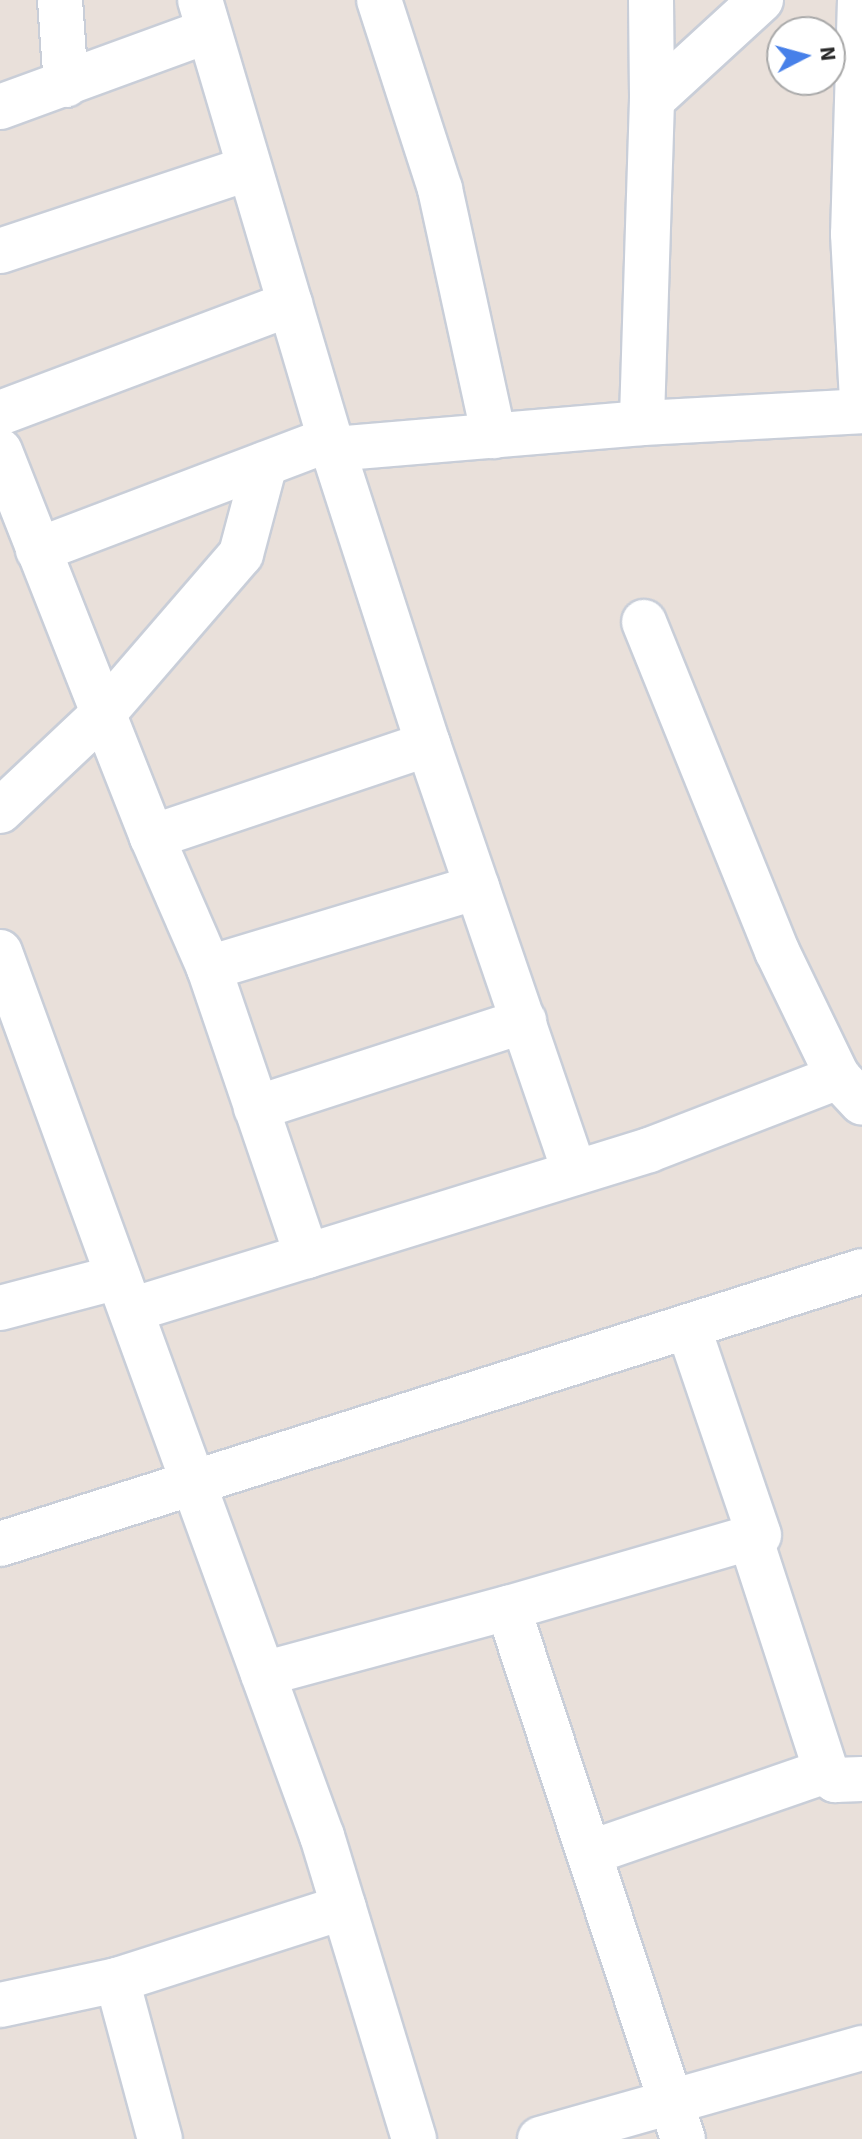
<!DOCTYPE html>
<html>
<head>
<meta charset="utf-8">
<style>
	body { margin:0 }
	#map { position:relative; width:862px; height:2139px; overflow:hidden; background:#e9e0da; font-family:"Source Sans 3",sans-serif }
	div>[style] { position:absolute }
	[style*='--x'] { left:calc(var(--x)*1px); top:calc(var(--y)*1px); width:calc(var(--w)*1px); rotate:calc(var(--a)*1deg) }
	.roads { filter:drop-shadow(2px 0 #c9ced8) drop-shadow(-2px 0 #c9ced8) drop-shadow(0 2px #c9ced8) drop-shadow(0 -2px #c9ced8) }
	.minor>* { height:44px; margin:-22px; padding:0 22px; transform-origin:22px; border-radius:22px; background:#fff }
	span { translate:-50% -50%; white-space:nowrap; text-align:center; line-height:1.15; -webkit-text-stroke:8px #fff; paint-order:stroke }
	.north { position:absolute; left:766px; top:16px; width:80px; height:80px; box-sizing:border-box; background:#fff; border:2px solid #a9a9a9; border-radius:50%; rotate:84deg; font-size:22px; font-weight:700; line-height:32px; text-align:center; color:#282828 }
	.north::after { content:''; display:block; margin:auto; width:28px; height:36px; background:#4780e9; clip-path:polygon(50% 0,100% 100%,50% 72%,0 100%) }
</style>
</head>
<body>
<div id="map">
	<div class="roads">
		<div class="minor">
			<div style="--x:60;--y:0;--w:85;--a:86"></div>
			<div style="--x:200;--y:0;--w:468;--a:73.5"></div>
			<div style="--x:379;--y:0;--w:199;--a:72.1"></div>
			<div style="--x:440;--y:189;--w:253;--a:77.7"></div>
			<div style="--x:651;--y:0;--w:100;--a:89.4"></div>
			<div style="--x:761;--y:0;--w:148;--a:137.5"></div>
			<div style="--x:652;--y:100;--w:323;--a:91.8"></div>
			<div style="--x:642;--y:423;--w:220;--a:-3.1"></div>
			<div style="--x:860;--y:0;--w:234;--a:91.7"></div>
			<div style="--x:853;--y:234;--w:166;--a:86.9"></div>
			<div style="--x:0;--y:107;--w:221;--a:-20.1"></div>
			<div style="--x:0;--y:251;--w:262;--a:-18.4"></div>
			<div style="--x:0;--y:413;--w:310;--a:-20.6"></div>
			<div style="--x:0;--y:451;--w:415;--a:68.5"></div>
			<div style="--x:38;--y:550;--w:312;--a:-20.8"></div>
			<div style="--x:644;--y:622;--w:355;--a:68"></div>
			<div style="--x:777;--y:951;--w:140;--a:64.2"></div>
			<div style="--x:838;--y:1077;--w:35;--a:47"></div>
			<div style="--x:428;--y:744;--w:453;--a:71.1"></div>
			<div style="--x:0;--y:811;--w:141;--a:-43.3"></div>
			<div style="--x:103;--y:714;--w:211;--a:-49.2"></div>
			<div style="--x:241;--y:554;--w:93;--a:-75.1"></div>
			<div style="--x:0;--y:952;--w:941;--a:69.99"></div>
			<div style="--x:322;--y:1836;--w:317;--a:73.1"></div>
			<div style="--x:209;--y:968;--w:280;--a:-16.8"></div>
			<div style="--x:256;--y:1108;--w:282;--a:-18"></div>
			<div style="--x:307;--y:1256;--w:358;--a:-17.2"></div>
			<div style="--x:649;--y:1150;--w:203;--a:-21.1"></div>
			<div style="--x:0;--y:1308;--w:122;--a:-14.7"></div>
			<div style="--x:131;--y:1310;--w:184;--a:-17.1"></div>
			<div style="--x:307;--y:1256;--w:304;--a:-108.8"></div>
			<div style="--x:209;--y:968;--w:143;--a:-113.5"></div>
			<div style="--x:152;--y:837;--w:291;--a:-18.6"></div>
			<div style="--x:428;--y:744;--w:310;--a:-107.9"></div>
			<div style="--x:333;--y:449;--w:310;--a:-4.8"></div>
			<div style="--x:750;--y:1537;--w:246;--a:72"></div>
			<div style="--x:826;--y:1771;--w:13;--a:45"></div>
			<div style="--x:835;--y:1780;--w:27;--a:-2"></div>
			<div style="--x:0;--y:1544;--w:904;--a:-17.57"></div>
			<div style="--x:263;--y:1674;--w:254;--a:-15.1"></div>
			<div style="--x:589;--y:1853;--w:251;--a:-19.1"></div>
			<div style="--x:117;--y:1980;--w:165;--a:74.9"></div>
			<div style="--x:0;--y:2005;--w:120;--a:-12.1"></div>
			<div style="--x:117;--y:1980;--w:238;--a:-17.8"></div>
			<div style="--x:540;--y:2139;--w:335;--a:-15.8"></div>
			<div style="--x:683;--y:2139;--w:559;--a:-108.24"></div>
			<div style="--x:508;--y:1608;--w:261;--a:-16.2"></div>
			<div style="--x:759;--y:1535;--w:220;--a:-108.8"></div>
		</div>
	</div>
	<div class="north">N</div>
</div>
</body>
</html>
